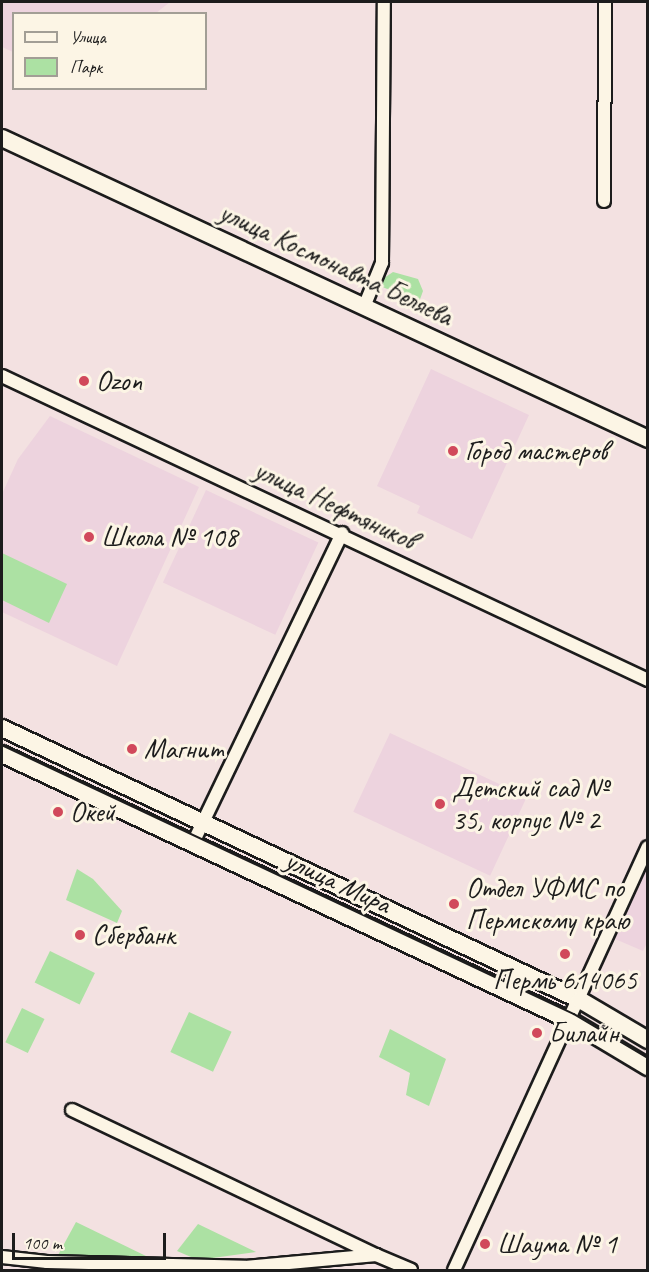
<!DOCTYPE html>
<html>
<head>
<meta charset="utf-8">
<style>
	body { margin:0 }
	#map { position:relative; width:649px; height:1272px; overflow:hidden; background:#f3e1e1; font-family:Caveat,sans-serif }
	div>[style] { position:absolute }
	[style*='--x'] { left:calc(var(--x)*1px); top:calc(var(--y)*1px); width:calc(var(--w)*1px); rotate:calc(var(--a)*1deg) }
	.built>* { inset:0; background:#edd3de; transform-origin:0 0 }
	.green>* { inset:0; background:#ace1a3; transform-origin:0 0 }
	.roads { filter:drop-shadow(2px 0 #1c1c1c) drop-shadow(-2px 0 #1c1c1c) drop-shadow(0 2px #1c1c1c) drop-shadow(0 -2px #1c1c1c) }
	.street>* { height:12px; margin:-6px; padding:0 6px; transform-origin:6px; border-radius:6px; background:#fcf5e5 }
	.secondary>* { height:16px; margin:-8px; padding:0 8px; transform-origin:8px; border-radius:8px; background:#fcf5e5 }
	.tram>* { height:1.5px; margin:-0.75px; padding:0 0.75px; transform-origin:0.75px; border-radius:0.75px; background:#1c1c1c }
	.dots>* { width:16px; height:16px; translate:-50% -50%; box-sizing:border-box; border:3px solid #fcf5e5; border-radius:50% }
	span { translate:-50% -50%; white-space:nowrap; text-align:center; line-height:1.15; -webkit-text-stroke:6px #fcf5e5; paint-order:stroke }
	.street-label { font-size:28px; color:#1c1c1c }
	.poi-label { font-size:28px; color:#1c1c1c }
	.left { translate:0 -50%; text-align:left }
	.frame { position:absolute; inset:0; border:3px solid #1c1c1c; pointer-events:none }
	.legend { position:absolute; left:12px; top:12px; width:195px; height:78px; box-sizing:border-box; background:#fcf5e5; border:2px solid #a29e95; margin:0; padding:8px 10px; list-style:none; font-size:18px; color:#1c1c1c }
	.legend li { display:flex; align-items:center; gap:12px; height:30px }
	.legend b { width:30px; border:2px solid #a29e95 }
	.scale { position:absolute; left:12px; top:1233px; width:154px; height:27px; box-sizing:border-box; border:3px solid #1c1c1c; border-top:0; padding-left:8px; font-size:18px; line-height:21px; white-space:nowrap; color:#1c1c1c; -webkit-text-stroke:4px #fcf5e5; paint-order:stroke }
</style>
</head>
<body>
<div id="map">
	<div class="built">
		<div style="clip-path:polygon(2px 2px,170px 2px,156px 13px,14px 14px,13px 52px,2px 47px)"></div>
		<div style="clip-path:polygon(431px 369px,529px 415px,472px 539px,417px 513px,420px 506px,377px 486px)"></div>
		<div style="clip-path:polygon(50px 416px,199px 487px,117px 666px,2px 612px,2px 494px,18px 459px)"></div>
		<div style="left:206px;top:490px;width:124px;height:102px;rotate:25deg"></div>
		<div style="left:390px;top:733px;width:151px;height:87px;rotate:25deg"></div>
		<div style="clip-path:polygon(647px 854px,648px 941px,643px 951px,608px 936px)"></div>
	</div>
	<div class="green">
		<div style="clip-path:polygon(393px 272px,418px 279px,423px 291px,419px 302px,380px 286px,381px 280px)"></div>
		<div style="clip-path:polygon(2px 553px,67px 584px,49px 623px,2px 600px)"></div>
		<div style="clip-path:polygon(77px 869px,93px 879px,122px 911px,117px 923px,66px 900px)"></div>
		<div style="left:50px;top:951px;width:50px;height:35px;rotate:26deg"></div>
		<div style="left:22px;top:1008px;width:25px;height:38px;rotate:26deg"></div>
		<div style="left:189px;top:1012px;width:47px;height:44px;rotate:25deg"></div>
		<div style="clip-path:polygon(390px 1029px,446px 1059px,429px 1106px,406px 1095px,410px 1073px,379px 1057px)"></div>
		<div style="clip-path:polygon(76px 1222px,146px 1256px,57px 1257px)"></div>
		<div style="clip-path:polygon(198px 1224px,256px 1252px,198px 1260px,177px 1251px)"></div>
	</div>
	<div class="roads">
		<div class="street">
			<div style="--x:604;--y:201;--w:199;--a:-89.7"></div>
			<div style="--x:364;--y:307;--w:48;--a:-67.8"></div>
			<div style="--x:382;--y:263;--w:261;--a:-89.6"></div>
			<div style="--x:2;--y:376;--w:714;--a:25.2"></div>
			<div style="--x:193;--y:843;--w:344;--a:-64.3"></div>
			<div style="--x:72;--y:1110;--w:335;--a:25.5"></div>
			<div style="--x:2;--y:1257;--w:45;--a:6.3"></div>
			<div style="--x:47;--y:1262;--w:198;--a:1.4"></div>
			<div style="--x:245;--y:1267;--w:132;--a:-5.2"></div>
			<div style="--x:376;--y:1255;--w:38;--a:23"></div>
			<div style="--x:454;--y:1270;--w:465;--a:-65.4"></div>
		</div>
		<div class="secondary">
			<div style="--x:2;--y:138;--w:713;--a:24.98"></div>
			<div style="--x:2;--y:728;--w:639;--a:25.2"></div>
			<div style="--x:580;--y:1000;--w:79;--a:30.5"></div>
			<div style="--x:2;--y:754;--w:629;--a:25.14"></div>
			<div style="--x:571;--y:1021;--w:90;--a:30.9"></div>
		</div>
	</div>
	<div class="tram">
		<div style="--x:2;--y:745;--w:632;--a:25.19"></div>
		<div style="--x:574;--y:1014;--w:86;--a:30.7"></div>
	</div>
	<div class="dots">
		<div style="left:84px;top:381px;background:#d1495b"></div>
		<div style="left:453px;top:451px;background:#d1495b"></div>
		<div style="left:89px;top:537px;background:#d1495b"></div>
		<div style="left:132px;top:749px;background:#d1495b"></div>
		<div style="left:440px;top:804px;background:#d1495b"></div>
		<div style="left:58px;top:812px;background:#d1495b"></div>
		<div style="left:454px;top:904px;background:#d1495b"></div>
		<div style="left:80px;top:935px;background:#d1495b"></div>
		<div style="left:565px;top:954px;background:#d1495b"></div>
		<div style="left:537px;top:1033px;background:#d1495b"></div>
		<div style="left:485px;top:1244px;background:#d1495b"></div>
	</div>
	<div class="street-label">
		<span style="left:336px;top:264px;rotate:25deg">улица Космонавта Беляева</span>
		<span style="left:335px;top:505px;rotate:25deg">улица Нефтяников</span>
		<span style="left:338px;top:882px;rotate:25deg">улица Мира</span>
	</div>
	<div class="poi-label">
		<span class="left" style="left:96px;top:381px">Ozon</span>
		<span class="left" style="left:465px;top:451px">Город мастеров</span>
		<span class="left" style="left:101px;top:537px">Школа № 108</span>
		<span class="left" style="left:144px;top:749px">Магнит</span>
		<span class="left" style="left:452px;top:804px">Детский сад №<br>35, корпус № 2</span>
		<span class="left" style="left:70px;top:812px">Окей</span>
		<span class="left" style="left:466px;top:904px">Отдел УФМС по<br>Пермскому краю</span>
		<span class="left" style="left:92px;top:935px">Сбербанк</span>
		<span style="left:565px;top:980px">Пермь 614065</span>
		<span class="left" style="left:549px;top:1033px">Билайн</span>
		<span class="left" style="left:497px;top:1244px">Шаума № 1</span>
	</div>
	<div class="frame"></div>
	<ul class="legend">
	<li><b style="height:8px;background:#fcf5e5"></b>Улица</li>
	<li><b style="height:16px;background:#ace1a3"></b>Парк</li>
	</ul>
	<div class="scale">100 m</div>
</div>
</body>
</html>
